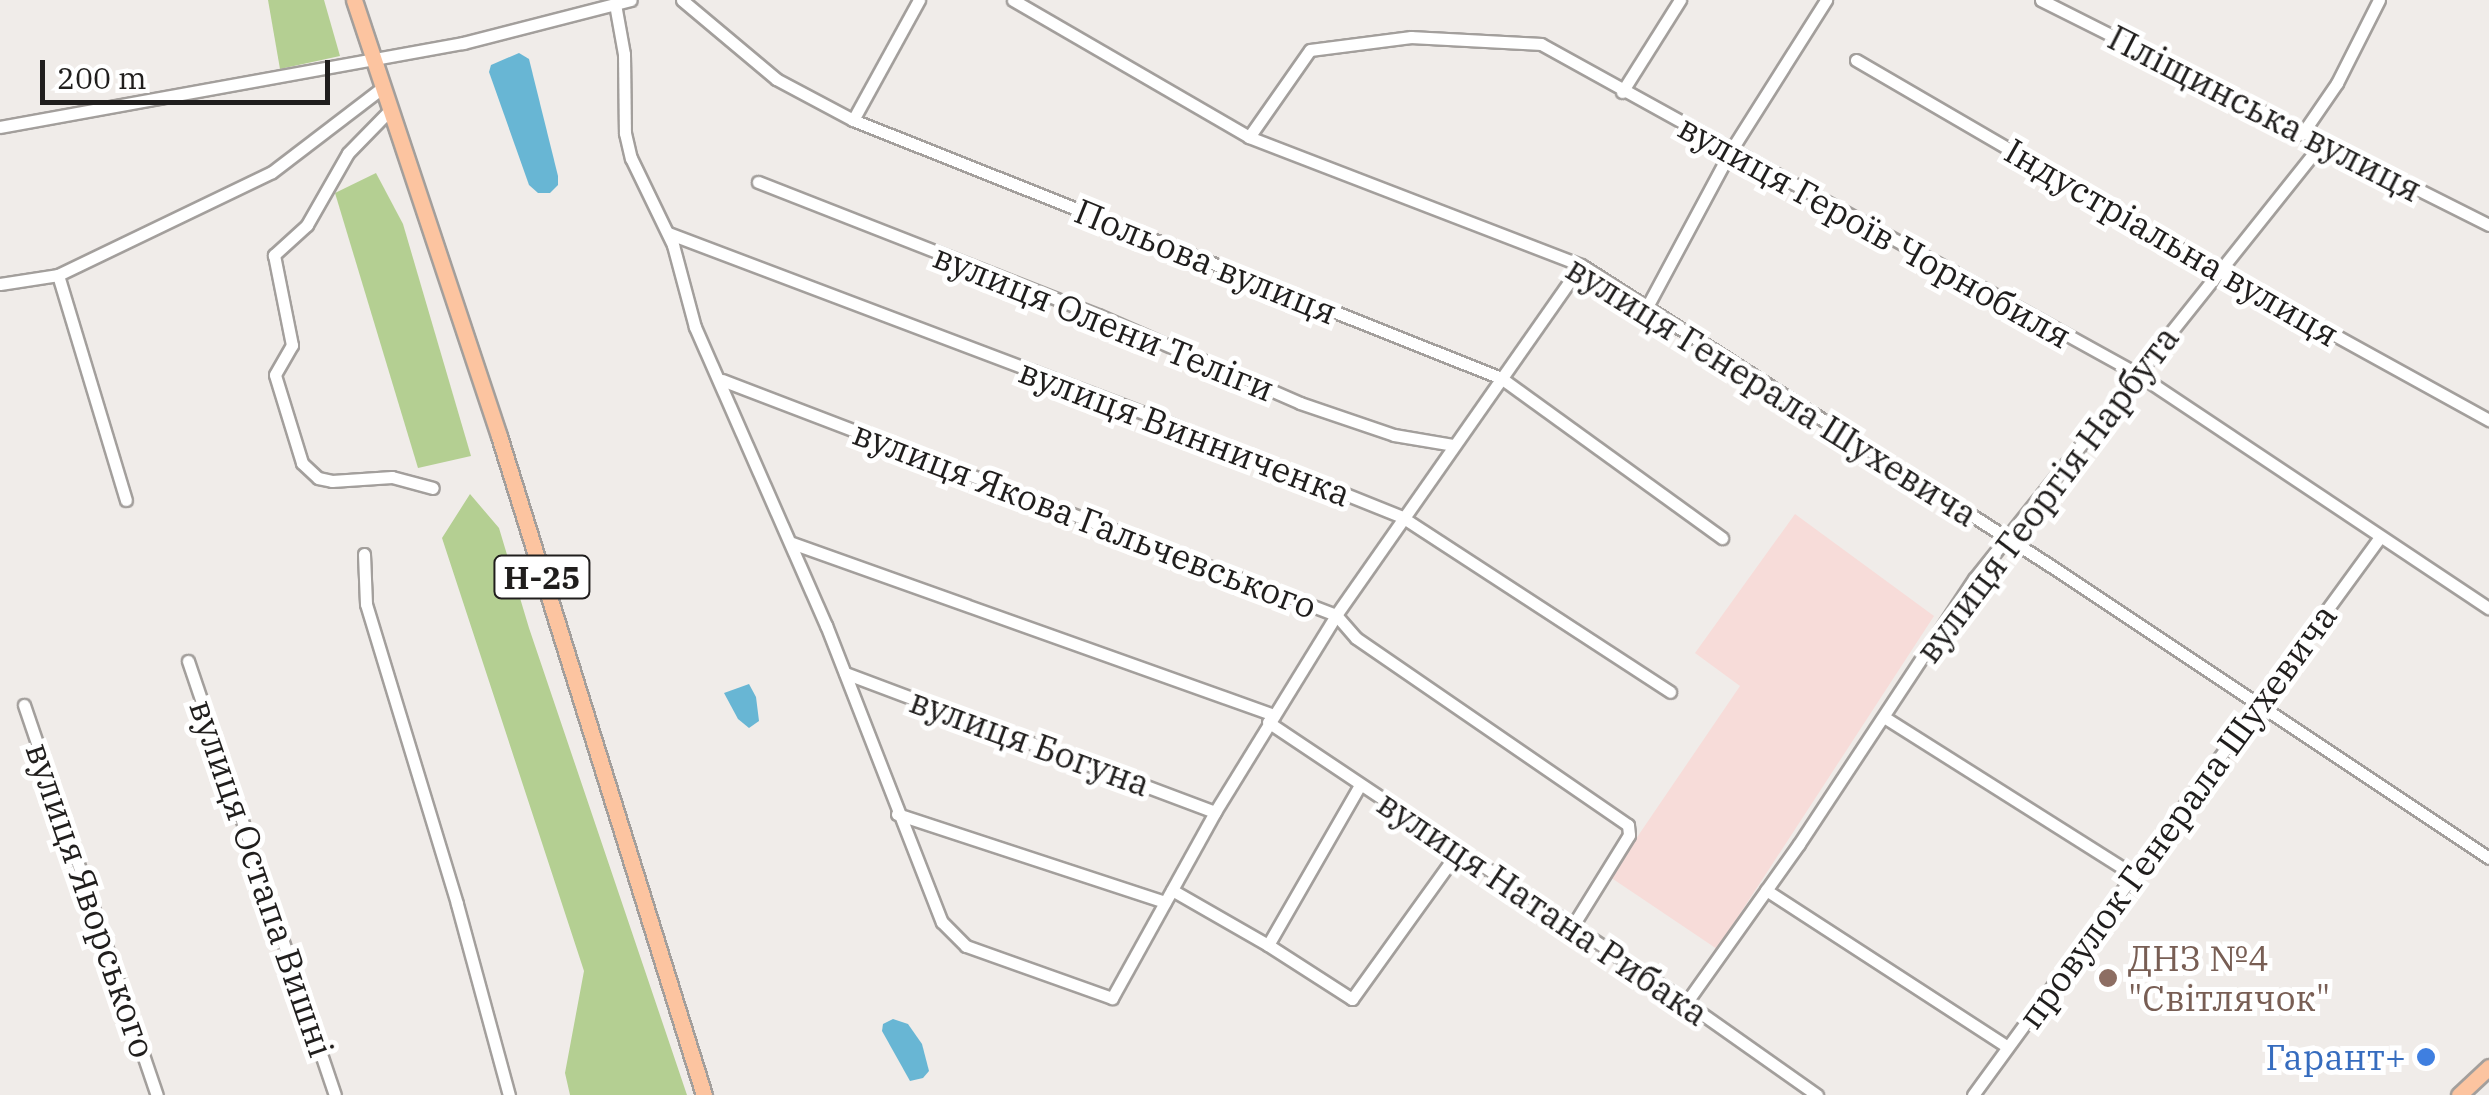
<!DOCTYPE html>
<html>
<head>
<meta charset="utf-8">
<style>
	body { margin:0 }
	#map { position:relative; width:2489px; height:1095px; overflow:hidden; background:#f0ece9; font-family:"IBM Plex Serif",serif }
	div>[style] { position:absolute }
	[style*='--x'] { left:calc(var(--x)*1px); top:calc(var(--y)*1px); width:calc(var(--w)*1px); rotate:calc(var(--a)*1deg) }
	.industrial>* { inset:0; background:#f7dcd9 }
	.green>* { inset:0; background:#b4cf92 }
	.water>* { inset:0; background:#68b6d4 }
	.roads { filter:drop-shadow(2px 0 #a39f9c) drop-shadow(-2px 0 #a39f9c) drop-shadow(0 2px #a39f9c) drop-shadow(0 -2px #a39f9c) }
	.minor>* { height:11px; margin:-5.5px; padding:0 5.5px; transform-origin:5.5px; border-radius:5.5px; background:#fff }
	.major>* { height:15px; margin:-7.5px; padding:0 7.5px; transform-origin:7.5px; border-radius:7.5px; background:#fcc4a0 }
	.dots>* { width:28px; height:28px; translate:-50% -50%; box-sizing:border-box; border:5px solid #fff; border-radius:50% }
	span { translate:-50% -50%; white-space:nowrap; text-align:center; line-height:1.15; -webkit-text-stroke:10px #fff; paint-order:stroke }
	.shield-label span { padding:2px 8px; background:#fff; border:2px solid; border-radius:8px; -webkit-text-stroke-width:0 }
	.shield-label { font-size:32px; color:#201e1d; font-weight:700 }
	.street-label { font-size:35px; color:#201e1d }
	.education-label { font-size:35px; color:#785e54 }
	.left { translate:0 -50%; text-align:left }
	.shop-label { font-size:35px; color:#366cbe }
	.right { translate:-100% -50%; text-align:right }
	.scale { position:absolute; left:40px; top:60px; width:290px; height:45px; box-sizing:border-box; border:5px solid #201e1d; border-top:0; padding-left:12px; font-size:30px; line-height:35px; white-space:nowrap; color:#201e1d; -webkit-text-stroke:8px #fff; paint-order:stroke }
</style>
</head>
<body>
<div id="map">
	<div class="industrial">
		<div style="clip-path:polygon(1795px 514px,1934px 616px,1717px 949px,1610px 877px,1740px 686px,1695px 653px)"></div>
	</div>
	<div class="green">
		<div style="clip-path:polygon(268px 0,324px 0,340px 56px,280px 69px)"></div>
		<div style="clip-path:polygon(376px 173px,403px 224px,471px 456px,418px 468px,335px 193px)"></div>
		<div style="clip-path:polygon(470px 494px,499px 528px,529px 628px,687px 1095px,570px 1095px,565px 1073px,584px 971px,442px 538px)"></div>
	</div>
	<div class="water">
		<div style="clip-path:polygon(519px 53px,529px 59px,558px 176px,558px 185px,550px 193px,538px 193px,529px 185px,489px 72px,491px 65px)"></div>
		<div style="clip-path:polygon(749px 684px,756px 697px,759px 721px,749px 728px,738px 719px,724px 693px)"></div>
		<div style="clip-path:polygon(893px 1019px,908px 1024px,922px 1044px,929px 1071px,923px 1078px,910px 1081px,882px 1031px,883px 1024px)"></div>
	</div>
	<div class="roads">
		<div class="minor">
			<div style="--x:682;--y:0;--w:123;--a:40"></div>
			<div style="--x:776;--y:79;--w:87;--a:28"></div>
			<div style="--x:853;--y:120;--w:697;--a:21.71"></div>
			<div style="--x:1501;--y:378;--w:273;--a:35.9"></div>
			<div style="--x:1013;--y:0;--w:273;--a:30.1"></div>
			<div style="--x:1249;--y:137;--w:356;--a:21.1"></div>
			<div style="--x:1581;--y:265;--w:558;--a:32.64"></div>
			<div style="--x:2051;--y:566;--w:526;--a:33.69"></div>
			<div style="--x:2041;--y:0;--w:501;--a:26.67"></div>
			<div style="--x:615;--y:4;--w:51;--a:79.8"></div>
			<div style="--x:624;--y:54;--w:79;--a:89.3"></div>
			<div style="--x:625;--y:133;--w:26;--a:77"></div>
			<div style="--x:631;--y:158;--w:97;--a:64.2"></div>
			<div style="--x:673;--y:245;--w:85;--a:75"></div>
			<div style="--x:695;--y:327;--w:326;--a:66.3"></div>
			<div style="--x:826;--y:625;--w:319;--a:68.7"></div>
			<div style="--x:942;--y:922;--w:34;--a:45"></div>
			<div style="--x:966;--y:946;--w:155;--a:19.6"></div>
			<div style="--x:1112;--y:998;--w:213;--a:-61"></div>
			<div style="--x:1215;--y:812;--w:231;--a:-58.4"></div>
			<div style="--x:1336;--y:615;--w:427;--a:-55"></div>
			<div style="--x:1856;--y:60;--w:418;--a:30.2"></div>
			<div style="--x:2217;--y:270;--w:311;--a:28.9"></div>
			<div style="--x:1622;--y:92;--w:109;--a:-57.8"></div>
			<div style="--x:390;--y:110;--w:60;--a:134.3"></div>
			<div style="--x:348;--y:153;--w:83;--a:119.7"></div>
			<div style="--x:307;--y:225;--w:45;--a:137.7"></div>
			<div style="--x:274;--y:255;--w:92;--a:78.7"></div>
			<div style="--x:292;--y:345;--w:34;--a:120"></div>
			<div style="--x:275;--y:375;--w:92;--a:72.9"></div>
			<div style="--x:302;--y:463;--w:22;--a:43"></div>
			<div style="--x:318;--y:478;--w:14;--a:12"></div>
			<div style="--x:332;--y:481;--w:60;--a:-3.8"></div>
			<div style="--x:392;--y:477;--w:42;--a:15"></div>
			<div style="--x:853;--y:120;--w:137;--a:-61.2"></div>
			<div style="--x:0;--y:127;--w:471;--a:-10.3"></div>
			<div style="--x:463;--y:43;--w:173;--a:-14.4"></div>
			<div style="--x:2302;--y:134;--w:62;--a:-55.5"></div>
			<div style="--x:2337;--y:83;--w:93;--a:-63.2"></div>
			<div style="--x:1249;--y:137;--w:106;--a:-55"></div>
			<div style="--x:1310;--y:50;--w:102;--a:-7.3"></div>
			<div style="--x:1411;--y:37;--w:130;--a:3.1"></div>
			<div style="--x:1541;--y:44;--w:680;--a:28.94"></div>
			<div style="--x:2136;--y:373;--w:424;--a:33.7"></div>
			<div style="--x:758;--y:182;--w:365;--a:21.4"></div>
			<div style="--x:1098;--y:315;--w:220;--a:23.5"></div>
			<div style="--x:1300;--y:403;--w:99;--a:18.8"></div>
			<div style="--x:1394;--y:435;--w:61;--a:9.5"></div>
			<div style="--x:668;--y:233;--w:511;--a:20.74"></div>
			<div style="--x:1146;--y:414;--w:276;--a:21.9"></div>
			<div style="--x:1402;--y:517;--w:320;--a:33.1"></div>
			<div style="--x:58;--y:275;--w:235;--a:73.2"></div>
			<div style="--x:0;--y:284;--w:59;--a:-8.8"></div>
			<div style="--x:58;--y:275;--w:237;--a:-25.7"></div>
			<div style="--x:272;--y:172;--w:138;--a:-37.4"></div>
			<div style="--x:1648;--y:305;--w:174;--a:-61.8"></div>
			<div style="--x:1730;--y:152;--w:180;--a:-57.7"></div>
			<div style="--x:722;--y:380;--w:657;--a:20.94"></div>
			<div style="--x:1336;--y:615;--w:30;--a:49"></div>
			<div style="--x:1356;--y:638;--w:330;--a:34.5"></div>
			<div style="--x:1628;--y:825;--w:10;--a:84"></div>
			<div style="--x:1629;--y:835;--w:108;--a:121.8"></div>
			<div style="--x:792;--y:543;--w:512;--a:19.64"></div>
			<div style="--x:364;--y:554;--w:50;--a:87.7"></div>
			<div style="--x:366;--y:604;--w:313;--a:73.1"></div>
			<div style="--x:457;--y:904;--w:198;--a:74.8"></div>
			<div style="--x:188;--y:661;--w:458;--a:71.3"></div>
			<div style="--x:845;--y:673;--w:395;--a:20.6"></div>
			<div style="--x:24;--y:705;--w:412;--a:71.2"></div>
			<div style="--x:1884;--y:717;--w:296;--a:32.3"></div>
			<div style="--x:1268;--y:722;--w:473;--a:33.8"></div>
			<div style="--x:1661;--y:985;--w:191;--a:35.2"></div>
			<div style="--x:897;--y:814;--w:282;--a:18.2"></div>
			<div style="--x:1172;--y:890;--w:111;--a:29.8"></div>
			<div style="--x:1268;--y:945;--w:100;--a:32.7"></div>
			<div style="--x:1352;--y:999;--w:183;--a:-54.3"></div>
			<div style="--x:1766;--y:890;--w:288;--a:33"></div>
			<div style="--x:1268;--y:945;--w:185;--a:-60.1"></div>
			<div style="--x:1686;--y:1003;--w:195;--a:-54.6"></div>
			<div style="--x:1799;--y:844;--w:318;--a:-56.6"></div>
			<div style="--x:1974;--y:579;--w:556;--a:-51.42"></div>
			<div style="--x:1973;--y:1095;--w:691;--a:-53.89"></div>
		</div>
		<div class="major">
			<div style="--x:354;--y:0;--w:459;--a:71.6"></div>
			<div style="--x:499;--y:436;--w:690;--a:72.72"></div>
			<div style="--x:2459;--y:1095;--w:41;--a:-43"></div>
		</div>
	</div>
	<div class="dots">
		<div style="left:2108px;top:978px;background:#8d6e63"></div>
		<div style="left:2426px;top:1057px;background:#3f7fe0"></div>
	</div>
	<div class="shield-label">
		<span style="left:542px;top:577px">Н-25</span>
	</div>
	<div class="street-label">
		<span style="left:2265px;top:113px;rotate:27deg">Пліщинська вулиця</span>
		<span style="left:1875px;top:231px;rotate:29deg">вулиця Героїв Чорнобиля</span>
		<span style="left:2172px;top:242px;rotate:30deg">Індустріальна вулиця</span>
		<span style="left:1206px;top:261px;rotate:22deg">Польова вулиця</span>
		<span style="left:1104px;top:322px;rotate:22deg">вулиця Олени Теліги</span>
		<span style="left:1772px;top:391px;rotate:32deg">вулиця Генерала Шухевича</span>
		<span style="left:1185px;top:432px;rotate:21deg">вулиця Винниченка</span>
		<span style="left:2047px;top:494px;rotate:-53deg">вулиця Георгія Нарбута</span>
		<span style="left:1085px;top:519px;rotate:21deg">вулиця Якова Гальчевського</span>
		<span style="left:1030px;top:742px;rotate:20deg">вулиця Богуна</span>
		<span style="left:2177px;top:816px;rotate:-54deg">провулок Генерала Шухевича</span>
		<span style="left:262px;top:878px;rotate:71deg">вулиця Остапа Вишні</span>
		<span style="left:91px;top:900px;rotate:71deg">вулиця Яворського</span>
		<span style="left:1543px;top:908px;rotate:34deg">вулиця Натана Рибака</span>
	</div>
	<div class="education-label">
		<span class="left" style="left:2128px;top:978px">ДНЗ №4<br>"Світлячок"</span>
	</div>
	<div class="shop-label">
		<span class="right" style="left:2406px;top:1057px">Гарант+</span>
	</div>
	<div class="scale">200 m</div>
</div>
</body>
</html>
